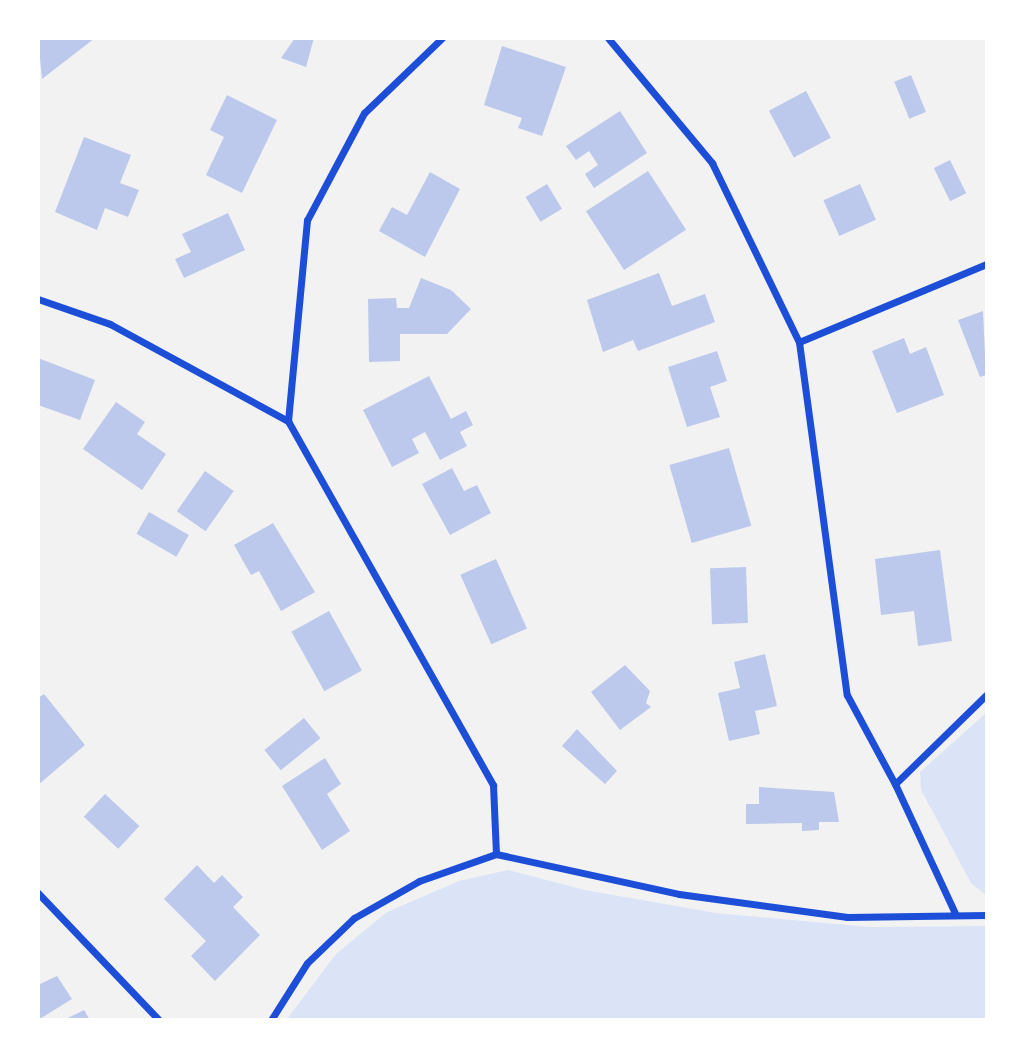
<!DOCTYPE html>
<html>
<head>
<meta charset="utf-8">
<style>
	body { margin:0 }
	#map { position:relative; width:1025px; height:1058px; overflow:hidden; background:#f2f2f2; font-family:Arial,sans-serif }
	div>[style] { position:absolute }
	[style*='--x'] { left:calc(var(--x)*1px); top:calc(var(--y)*1px); width:calc(var(--w)*1px); rotate:calc(var(--a)*1deg) }
	.green>* { inset:0; background:#dbe4f7 }
	.building>* { inset:0; background:#bdc9ec; transform-origin:0 0 }
	.minor>* { height:7px; margin:-3.5px; padding:0 3.5px; transform-origin:3.5px; border-radius:3.5px; background:#1d4ed8 }
	span { translate:-50% -50%; white-space:nowrap; text-align:center; line-height:1.15; -webkit-text-stroke:7px #fff; paint-order:stroke }
	.frame { position:absolute; inset:0; border:40px solid #fff; pointer-events:none }
</style>
</head>
<body>
<div id="map">
	<div class="green">
		<div style="clip-path:polygon(986px 713px,986px 895px,971px 883px,921px 790px,920px 772px)"></div>
		<div style="clip-path:polygon(508px 870px,585px 890px,716px 913px,869px 927px,986px 926px,986px 1019px,287px 1019px,336px 954px,387px 912px,459px 881px)"></div>
	</div>
	<div class="building">
		<div style="clip-path:polygon(38px 38px,95px 38px,42px 79px)"></div>
		<div style="clip-path:polygon(295px 38px,314px 38px,306px 67px,281px 58px)"></div>
		<div style="clip-path:polygon(502px 46px,566px 67px,542px 136px,518px 128px,522px 118px,484px 105px)"></div>
		<div style="left:911px;top:75px;width:40px;height:18px;rotate:68deg"></div>
		<div style="left:806px;top:91px;width:53px;height:42px;rotate:62deg"></div>
		<div style="clip-path:polygon(227px 95px,277px 120px,242px 193px,206px 175px,224px 137px,210px 130px)"></div>
		<div style="clip-path:polygon(620px 111px,647px 153px,594px 188px,585px 174px,598px 165px,589px 151px,576px 160px,566px 146px)"></div>
		<div style="clip-path:polygon(84px 137px,131px 155px,120px 183px,139px 190px,128px 217px,105px 208px,97px 230px,55px 212px)"></div>
		<div style="left:950px;top:160px;width:37px;height:18px;rotate:64deg"></div>
		<div style="left:648px;top:171px;width:70px;height:74px;rotate:57deg"></div>
		<div style="clip-path:polygon(430px 172px,460px 189px,425px 257px,379px 231px,392px 207px,407px 215px)"></div>
		<div style="left:547px;top:184px;width:29px;height:25px;rotate:59deg"></div>
		<div style="left:860px;top:184px;width:39px;height:40px;rotate:66deg"></div>
		<div style="clip-path:polygon(228px 213px,245px 250px,184px 278px,175px 259px,191px 252px,182px 234px)"></div>
		<div style="clip-path:polygon(659px 273px,672px 306px,705px 294px,715px 322px,638px 351px,633px 340px,603px 352px,587px 300px)"></div>
		<div style="clip-path:polygon(421px 278px,451px 290px,471px 309px,447px 334px,400px 334px,400px 361px,369px 362px,368px 299px,396px 298px,397px 308px,409px 308px)"></div>
		<div style="clip-path:polygon(983px 311px,986px 375px,980px 377px,958px 320px)"></div>
		<div style="clip-path:polygon(904px 338px,910px 354px,926px 347px,944px 395px,897px 413px,872px 351px)"></div>
		<div style="clip-path:polygon(717px 351px,727px 381px,710px 387px,720px 417px,687px 427px,668px 367px)"></div>
		<div style="clip-path:polygon(38px 358px,95px 380px,80px 420px,38px 405px)"></div>
		<div style="clip-path:polygon(429px 376px,451px 419px,466px 411px,473px 425px,460px 432px,467px 446px,440px 460px,425px 432px,412px 439px,419px 453px,392px 467px,363px 410px)"></div>
		<div style="clip-path:polygon(116px 402px,145px 422px,137px 434px,166px 454px,142px 490px,83px 449px)"></div>
		<div style="left:729px;top:448px;width:81px;height:62px;rotate:74deg"></div>
		<div style="clip-path:polygon(452px 468px,464px 491px,477px 485px,491px 513px,450px 535px,422px 484px)"></div>
		<div style="left:205px;top:471px;width:35px;height:49px;rotate:35deg"></div>
		<div style="left:149px;top:512px;width:46px;height:25px;rotate:30deg"></div>
		<div style="clip-path:polygon(273px 523px,315px 592px,281px 611px,259px 571px,251px 575px,234px 545px)"></div>
		<div style="clip-path:polygon(940px 550px,952px 641px,918px 646px,914px 611px,881px 615px,875px 559px)"></div>
		<div style="left:496px;top:559px;width:76px;height:39px;rotate:66deg"></div>
		<div style="left:746px;top:567px;width:56px;height:36px;rotate:88deg"></div>
		<div style="left:329px;top:611px;width:68px;height:43px;rotate:61deg"></div>
		<div style="clip-path:polygon(765px 654px,777px 706px,755px 711px,760px 734px,729px 741px,718px 693px,740px 688px,734px 662px)"></div>
		<div style="clip-path:polygon(625px 665px,650px 691px,646px 703px,651px 707px,620px 730px,591px 692px)"></div>
		<div style="clip-path:polygon(44px 694px,85px 745px,38px 785px,38px 698px)"></div>
		<div style="left:304px;top:718px;width:26px;height:51px;rotate:51deg"></div>
		<div style="clip-path:polygon(577px 729px,617px 771px,605px 784px,562px 746px)"></div>
		<div style="clip-path:polygon(325px 758px,341px 784px,327px 794px,350px 831px,322px 850px,282px 786px)"></div>
		<div style="clip-path:polygon(759px 787px,834px 792px,839px 822px,819px 822px,819px 830px,802px 831px,802px 823px,746px 824px,746px 804px,759px 804px)"></div>
		<div style="left:105px;top:794px;width:47px;height:31px;rotate:43deg"></div>
		<div style="clip-path:polygon(197px 865px,214px 883px,222px 875px,243px 897px,233px 907px,260px 935px,215px 981px,191px 956px,206px 941px,164px 899px)"></div>
		<div style="clip-path:polygon(57px 976px,72px 999px,38px 1020px,38px 985px)"></div>
		<div style="clip-path:polygon(84px 1010px,90px 1020px,64px 1020px)"></div>
	</div>
	<div class="minor">
		<div style="--x:442;--y:38;--w:108;--a:136.1"></div>
		<div style="--x:364;--y:113;--w:121;--a:118"></div>
		<div style="--x:307;--y:220;--w:202;--a:95.4"></div>
		<div style="--x:288;--y:421;--w:418;--a:60.6"></div>
		<div style="--x:493;--y:785;--w:69;--a:87.5"></div>
		<div style="--x:608;--y:38;--w:163;--a:50.2"></div>
		<div style="--x:712;--y:163;--w:199;--a:64.1"></div>
		<div style="--x:799;--y:342;--w:356;--a:82.3"></div>
		<div style="--x:847;--y:695;--w:101;--a:61.7"></div>
		<div style="--x:895;--y:784;--w:142;--a:65.1"></div>
		<div style="--x:38;--y:299;--w:76;--a:19.1"></div>
		<div style="--x:110;--y:324;--w:203;--a:28.6"></div>
		<div style="--x:799;--y:342;--w:203;--a:-22.6"></div>
		<div style="--x:895;--y:784;--w:127;--a:-44.4"></div>
		<div style="--x:38;--y:893;--w:175;--a:46.4"></div>
		<div style="--x:271;--y:1020;--w:67;--a:-57.7"></div>
		<div style="--x:307;--y:963;--w:65;--a:-43.8"></div>
		<div style="--x:354;--y:918;--w:75;--a:-29.6"></div>
		<div style="--x:419;--y:881;--w:82;--a:-19.3"></div>
		<div style="--x:496;--y:854;--w:187;--a:12.3"></div>
		<div style="--x:679;--y:894;--w:170;--a:7.8"></div>
		<div style="--x:847;--y:917;--w:139;--a:-0.8"></div>
	</div>
	<div class="frame"></div>
</div>
</body>
</html>
